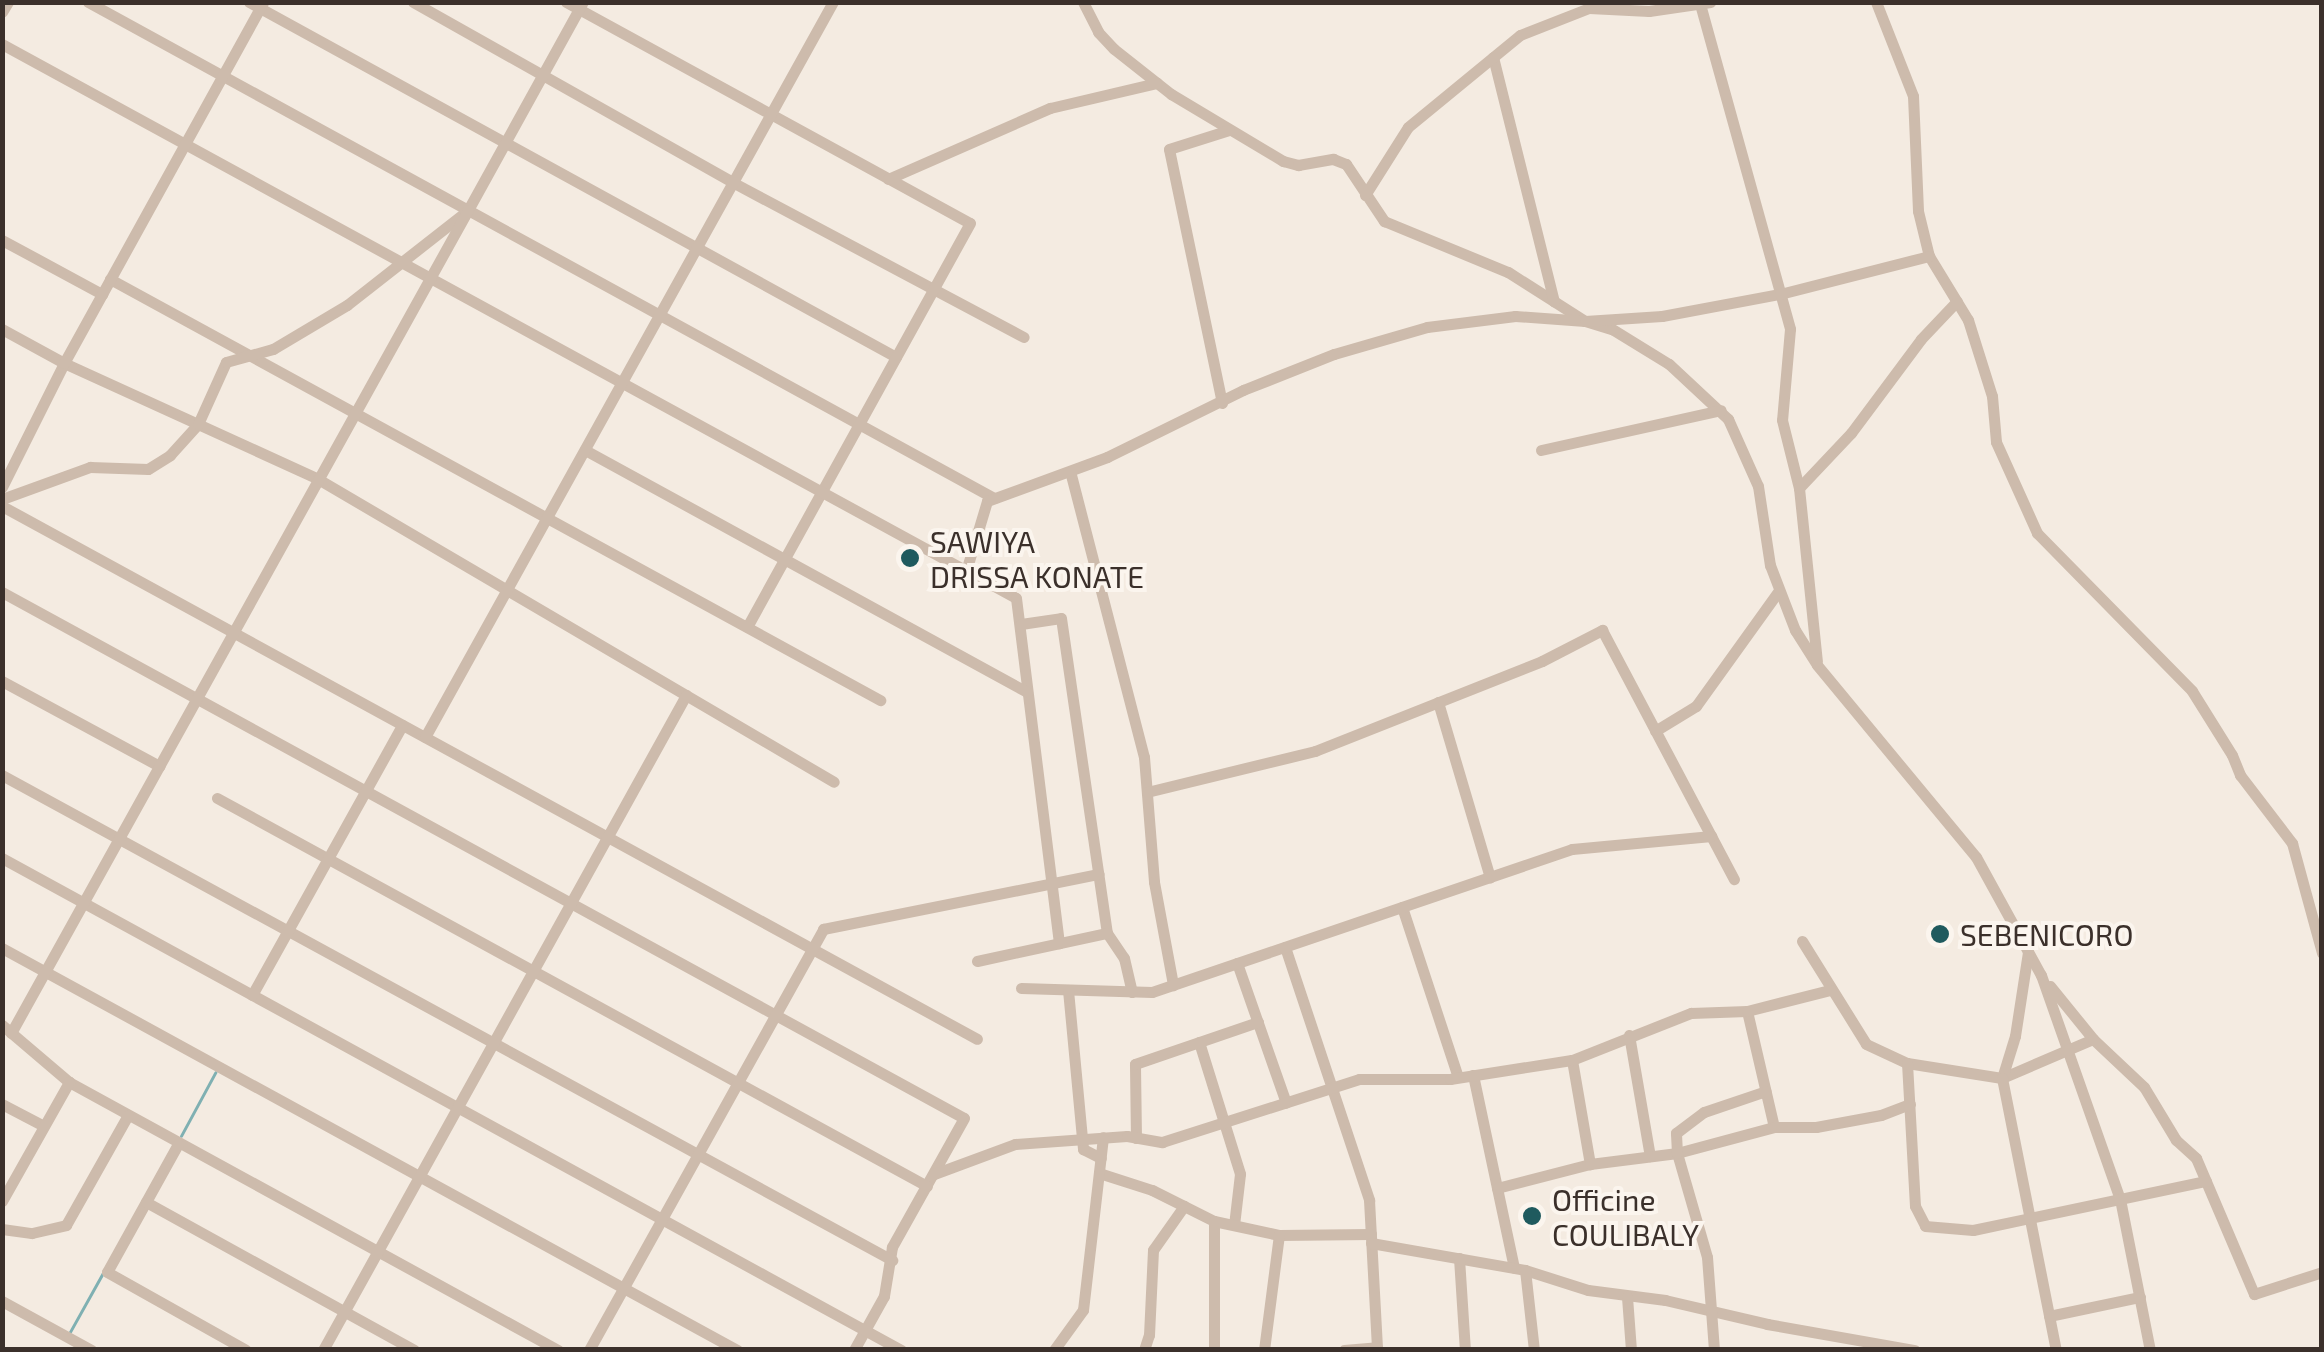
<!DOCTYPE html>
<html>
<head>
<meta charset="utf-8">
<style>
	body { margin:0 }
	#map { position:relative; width:2324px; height:1352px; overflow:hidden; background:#f4ebe1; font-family:"Exo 2",sans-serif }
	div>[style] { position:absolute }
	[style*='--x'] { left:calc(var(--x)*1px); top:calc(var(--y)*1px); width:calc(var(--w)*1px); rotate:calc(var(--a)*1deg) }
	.stream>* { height:2.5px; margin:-1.25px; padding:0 1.25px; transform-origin:1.25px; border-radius:1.25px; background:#7fb0b2 }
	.minor>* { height:11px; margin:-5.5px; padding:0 5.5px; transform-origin:5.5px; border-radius:5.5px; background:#cdbbac }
	.dots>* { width:28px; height:28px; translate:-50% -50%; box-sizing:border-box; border:5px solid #fbf5ee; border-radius:50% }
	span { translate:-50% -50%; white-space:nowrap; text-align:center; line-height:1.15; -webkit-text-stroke:8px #fbf5ee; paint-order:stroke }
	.poi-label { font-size:30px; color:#3b302b }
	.left { translate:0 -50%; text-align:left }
	.frame { position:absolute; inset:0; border:5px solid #3b302b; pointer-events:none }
</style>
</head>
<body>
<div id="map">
	<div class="stream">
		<div style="--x:181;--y:1136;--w:72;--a:-61.6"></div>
		<div style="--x:70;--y:1332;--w:68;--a:-60.8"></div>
	</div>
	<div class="minor">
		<div style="--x:88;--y:2;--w:1033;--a:28.7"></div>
		<div style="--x:249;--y:2;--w:738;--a:28.75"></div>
		<div style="--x:413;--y:2;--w:369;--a:29.4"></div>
		<div style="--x:734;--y:183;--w:328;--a:28"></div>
		<div style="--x:566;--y:2;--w:460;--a:28.7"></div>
		<div style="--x:970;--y:223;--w:461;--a:118.9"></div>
		<div style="--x:1083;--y:2;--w:34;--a:63"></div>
		<div style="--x:1098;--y:32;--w:23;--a:47"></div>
		<div style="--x:1114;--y:49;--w:73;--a:38.3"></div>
		<div style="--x:1171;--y:94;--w:131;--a:30.9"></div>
		<div style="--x:1283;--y:161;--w:16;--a:15"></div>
		<div style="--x:1298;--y:165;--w:36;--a:-10"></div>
		<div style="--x:1333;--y:159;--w:14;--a:21"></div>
		<div style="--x:1346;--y:164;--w:69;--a:56.3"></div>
		<div style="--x:1384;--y:221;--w:134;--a:22.4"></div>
		<div style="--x:1508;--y:272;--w:91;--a:32.5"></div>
		<div style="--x:1585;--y:321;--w:28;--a:17"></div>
		<div style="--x:1612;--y:329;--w:67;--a:31.6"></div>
		<div style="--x:1669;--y:364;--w:81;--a:43"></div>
		<div style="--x:1728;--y:419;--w:73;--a:65.9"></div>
		<div style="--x:1758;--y:486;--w:80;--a:81.4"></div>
		<div style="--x:1770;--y:565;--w:70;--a:69"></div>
		<div style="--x:1795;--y:630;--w:41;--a:57.8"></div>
		<div style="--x:1817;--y:665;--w:249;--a:50.4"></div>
		<div style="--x:1976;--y:857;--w:135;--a:61.2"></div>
		<div style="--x:2041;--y:975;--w:238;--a:70.6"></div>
		<div style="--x:2120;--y:1199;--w:154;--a:78.8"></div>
		<div style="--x:1876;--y:2;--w:101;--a:68.5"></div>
		<div style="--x:1913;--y:96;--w:115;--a:87.5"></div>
		<div style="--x:1918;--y:211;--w:46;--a:76.3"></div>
		<div style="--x:1929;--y:256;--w:75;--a:58.6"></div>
		<div style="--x:1968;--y:320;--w:80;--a:72.5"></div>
		<div style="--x:1992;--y:396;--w:46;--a:85"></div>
		<div style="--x:1996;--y:442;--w:100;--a:65.7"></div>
		<div style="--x:2037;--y:533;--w:221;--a:45.5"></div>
		<div style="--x:2192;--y:691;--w:75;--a:58"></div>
		<div style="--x:2232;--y:755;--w:22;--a:68"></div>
		<div style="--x:2240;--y:775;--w:86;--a:52.6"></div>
		<div style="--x:2292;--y:843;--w:114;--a:74.7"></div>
		<div style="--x:1700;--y:4;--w:337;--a:74.5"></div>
		<div style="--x:1790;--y:329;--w:91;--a:95"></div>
		<div style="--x:1782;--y:420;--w:70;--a:76"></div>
		<div style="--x:1799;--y:488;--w:174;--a:84.1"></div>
		<div style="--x:2;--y:12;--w:12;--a:-59"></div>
		<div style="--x:2;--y:44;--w:1155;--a:28.65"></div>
		<div style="--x:1016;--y:598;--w:348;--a:82.9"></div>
		<div style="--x:1493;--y:57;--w:252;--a:76"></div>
		<div style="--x:888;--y:179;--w:177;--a:-23.7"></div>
		<div style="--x:1050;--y:108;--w:110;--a:-13.2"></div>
		<div style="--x:1365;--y:195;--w:80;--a:-57.7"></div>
		<div style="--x:1408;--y:127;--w:145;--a:-39.4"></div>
		<div style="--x:1520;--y:35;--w:74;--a:-21.4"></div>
		<div style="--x:1589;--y:8;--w:60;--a:2.9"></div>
		<div style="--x:1649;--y:11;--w:62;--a:-8.4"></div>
		<div style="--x:2;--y:240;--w:114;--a:28.4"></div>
		<div style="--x:110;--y:279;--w:878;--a:28.67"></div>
		<div style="--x:2;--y:329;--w:71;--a:28.7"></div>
		<div style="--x:64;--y:363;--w:279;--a:24.5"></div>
		<div style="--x:318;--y:479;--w:598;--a:30.42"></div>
		<div style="--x:1222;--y:403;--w:259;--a:-101.8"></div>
		<div style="--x:1169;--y:149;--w:63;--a:-17.6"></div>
		<div style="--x:585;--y:450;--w:504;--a:28.7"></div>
		<div style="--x:1541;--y:450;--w:184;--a:-12.5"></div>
		<div style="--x:1070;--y:471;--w:295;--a:75.5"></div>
		<div style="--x:1144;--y:757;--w:125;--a:85.4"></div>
		<div style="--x:1154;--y:882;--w:105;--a:79.5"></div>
		<div style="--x:2;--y:487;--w:139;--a:-63.4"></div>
		<div style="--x:64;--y:363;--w:412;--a:-61.1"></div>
		<div style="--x:1799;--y:488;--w:76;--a:-46.6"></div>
		<div style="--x:1851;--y:433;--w:117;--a:-53.3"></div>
		<div style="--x:1921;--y:339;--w:52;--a:-46.5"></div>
		<div style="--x:2;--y:499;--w:94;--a:-20"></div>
		<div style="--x:90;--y:467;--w:58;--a:2"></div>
		<div style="--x:148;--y:469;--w:26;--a:-32"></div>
		<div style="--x:170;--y:455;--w:42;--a:-47.9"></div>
		<div style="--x:198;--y:424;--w:68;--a:-65.7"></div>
		<div style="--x:226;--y:362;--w:49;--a:-15.5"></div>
		<div style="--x:273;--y:349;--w:86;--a:-30.7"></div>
		<div style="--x:347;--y:305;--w:154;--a:-38.1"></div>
		<div style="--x:468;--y:210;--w:238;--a:-61.1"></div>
		<div style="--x:2;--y:506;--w:1111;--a:28.66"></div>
		<div style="--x:966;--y:571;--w:73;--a:-73.3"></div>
		<div style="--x:987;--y:501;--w:128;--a:-20.1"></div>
		<div style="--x:1107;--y:457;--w:152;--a:-26.2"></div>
		<div style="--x:1243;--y:390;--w:98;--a:-21.6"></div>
		<div style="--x:1334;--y:354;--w:97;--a:-16.2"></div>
		<div style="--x:1427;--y:327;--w:89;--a:-7.1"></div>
		<div style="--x:1515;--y:316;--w:70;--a:4.1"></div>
		<div style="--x:1585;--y:321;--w:77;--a:-3.7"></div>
		<div style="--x:1662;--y:316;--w:120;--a:-10.6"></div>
		<div style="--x:1780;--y:294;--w:154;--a:-14.3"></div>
		<div style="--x:2;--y:592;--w:1096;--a:28.67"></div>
		<div style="--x:964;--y:1118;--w:148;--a:119.2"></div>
		<div style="--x:892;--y:1247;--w:50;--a:99.3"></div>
		<div style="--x:884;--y:1296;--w:62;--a:119.1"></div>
		<div style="--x:1021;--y:624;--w:40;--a:-8.5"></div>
		<div style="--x:1061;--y:618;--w:318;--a:81.7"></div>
		<div style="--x:1107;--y:933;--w:30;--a:56"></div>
		<div style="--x:1124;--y:958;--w:35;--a:77"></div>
		<div style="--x:2;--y:681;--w:179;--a:28.4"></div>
		<div style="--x:1438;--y:702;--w:183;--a:73.5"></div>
		<div style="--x:1655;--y:731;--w:48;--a:-31.4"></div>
		<div style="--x:1696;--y:706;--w:140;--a:-54.3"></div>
		<div style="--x:425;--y:737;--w:841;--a:-60.97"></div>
		<div style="--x:2;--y:775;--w:1014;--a:28.59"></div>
		<div style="--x:1147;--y:792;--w:173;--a:-13.7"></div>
		<div style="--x:1315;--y:751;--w:244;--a:-21.6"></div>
		<div style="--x:1542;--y:661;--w:68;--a:-27.3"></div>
		<div style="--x:1602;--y:630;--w:282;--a:62.1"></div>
		<div style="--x:217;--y:798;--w:809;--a:28.66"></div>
		<div style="--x:2;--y:858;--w:1025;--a:28.69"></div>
		<div style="--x:1402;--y:907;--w:179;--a:71.8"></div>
		<div style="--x:1802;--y:941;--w:121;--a:58.1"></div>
		<div style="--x:1866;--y:1044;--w:45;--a:24.9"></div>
		<div style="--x:1907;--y:1063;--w:96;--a:9"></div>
		<div style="--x:2002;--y:1078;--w:99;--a:-23.2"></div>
		<div style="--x:1285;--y:947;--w:267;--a:71.6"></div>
		<div style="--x:1369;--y:1200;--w:150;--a:86.9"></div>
		<div style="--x:2;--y:948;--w:838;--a:28.68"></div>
		<div style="--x:2028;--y:952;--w:85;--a:98.8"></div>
		<div style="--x:2015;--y:1036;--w:44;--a:107.2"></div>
		<div style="--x:2002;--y:1078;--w:277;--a:78.8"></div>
		<div style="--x:977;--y:961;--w:133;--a:-12.2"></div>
		<div style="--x:1237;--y:963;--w:148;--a:70.7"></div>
		<div style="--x:2050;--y:986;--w:68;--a:50.9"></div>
		<div style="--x:2093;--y:1039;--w:70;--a:43.3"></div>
		<div style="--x:2144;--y:1087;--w:62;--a:58.9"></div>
		<div style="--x:2176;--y:1140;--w:27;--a:42"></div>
		<div style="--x:2196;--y:1158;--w:148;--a:66.9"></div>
		<div style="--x:2254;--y:1294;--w:71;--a:-17.9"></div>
		<div style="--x:1021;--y:988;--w:131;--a:1.7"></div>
		<div style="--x:1152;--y:992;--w:444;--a:-18.8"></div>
		<div style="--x:1572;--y:849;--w:140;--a:-5.3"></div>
		<div style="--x:1068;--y:990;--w:160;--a:84.6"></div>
		<div style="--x:1083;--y:1149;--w:20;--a:27"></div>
		<div style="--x:252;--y:995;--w:309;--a:-60.9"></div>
		<div style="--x:1747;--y:1011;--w:119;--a:76.9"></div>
		<div style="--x:2;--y:1025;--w:88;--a:40.4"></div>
		<div style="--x:69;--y:1082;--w:558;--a:28.73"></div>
		<div style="--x:11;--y:1033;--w:941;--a:-60.96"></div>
		<div style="--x:1629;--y:1035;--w:123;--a:80.2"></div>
		<div style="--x:1199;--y:1042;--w:138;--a:72.7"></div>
		<div style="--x:1240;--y:1174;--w:51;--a:96.7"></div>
		<div style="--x:1572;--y:1060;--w:106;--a:80.2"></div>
		<div style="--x:1907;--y:1063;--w:143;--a:86.8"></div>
		<div style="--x:1915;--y:1206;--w:22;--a:63"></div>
		<div style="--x:1925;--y:1226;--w:48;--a:4.8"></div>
		<div style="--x:1973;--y:1230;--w:238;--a:-11.9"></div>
		<div style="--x:1473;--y:1075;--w:197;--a:78"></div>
		<div style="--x:2;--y:1104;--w:47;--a:27.6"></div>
		<div style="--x:1136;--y:1138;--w:74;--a:-90.8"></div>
		<div style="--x:1135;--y:1064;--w:130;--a:-18.9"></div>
		<div style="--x:178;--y:1144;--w:146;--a:119"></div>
		<div style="--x:107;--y:1272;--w:159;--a:29.3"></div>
		<div style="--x:1099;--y:1173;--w:56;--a:17.8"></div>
		<div style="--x:1152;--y:1190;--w:69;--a:26.6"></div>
		<div style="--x:1214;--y:1221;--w:66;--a:12.2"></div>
		<div style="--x:1279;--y:1235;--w:92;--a:-0.6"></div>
		<div style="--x:934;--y:1174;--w:86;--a:-20.3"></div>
		<div style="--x:1015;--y:1144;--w:112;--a:-4.1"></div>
		<div style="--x:1127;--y:1136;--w:36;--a:10"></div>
		<div style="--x:1162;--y:1142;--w:207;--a:-17.7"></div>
		<div style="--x:1359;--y:1079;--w:91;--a:0"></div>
		<div style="--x:1450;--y:1079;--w:123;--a:-8.9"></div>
		<div style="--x:1572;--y:1060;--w:128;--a:-21.6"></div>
		<div style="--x:1691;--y:1013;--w:56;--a:-2"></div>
		<div style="--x:1747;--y:1011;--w:86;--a:-14.2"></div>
		<div style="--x:1497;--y:1188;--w:96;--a:-14.5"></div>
		<div style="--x:1590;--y:1164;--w:88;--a:-7.2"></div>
		<div style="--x:1677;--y:1153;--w:100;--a:-15"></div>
		<div style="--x:1774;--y:1127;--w:42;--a:0"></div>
		<div style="--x:1816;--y:1127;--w:66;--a:-10.5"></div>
		<div style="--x:1881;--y:1115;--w:31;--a:-21"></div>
		<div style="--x:2;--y:1201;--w:137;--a:-60.6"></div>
		<div style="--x:146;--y:1202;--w:306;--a:28.9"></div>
		<div style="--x:2;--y:1229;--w:30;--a:8"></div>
		<div style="--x:32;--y:1233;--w:35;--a:-13"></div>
		<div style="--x:66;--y:1225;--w:126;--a:-60.6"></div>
		<div style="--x:1371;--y:1243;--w:156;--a:9.9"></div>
		<div style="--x:1525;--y:1270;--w:66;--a:17.6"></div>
		<div style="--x:1588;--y:1290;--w:78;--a:7.4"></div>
		<div style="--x:1665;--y:1300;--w:105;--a:13.2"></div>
		<div style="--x:1767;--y:1324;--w:150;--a:10"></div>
		<div style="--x:1459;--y:1258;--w:92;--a:86.3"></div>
		<div style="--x:1525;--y:1270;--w:81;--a:83.6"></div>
		<div style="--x:1627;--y:1297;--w:53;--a:85.7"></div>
		<div style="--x:2;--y:1301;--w:102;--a:28.8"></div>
		<div style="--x:2049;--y:1316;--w:93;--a:-11.8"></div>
		<div style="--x:323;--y:1350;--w:749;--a:-61"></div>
		<div style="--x:589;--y:1350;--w:482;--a:-60.9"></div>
		<div style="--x:823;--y:929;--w:281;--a:-11.3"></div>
		<div style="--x:1054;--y:1350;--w:49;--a:-54.1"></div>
		<div style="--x:1083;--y:1310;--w:174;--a:-83.4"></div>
		<div style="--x:1144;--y:1350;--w:16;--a:-72"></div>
		<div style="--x:1149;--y:1335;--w:85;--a:-87.3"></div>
		<div style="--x:1153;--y:1250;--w:54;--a:-54.8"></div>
		<div style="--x:1214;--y:1350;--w:129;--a:-90"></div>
		<div style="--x:1264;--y:1350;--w:116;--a:-82.6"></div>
		<div style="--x:1344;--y:1350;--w:33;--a:-5"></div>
		<div style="--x:1714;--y:1350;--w:93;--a:-94.3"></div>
		<div style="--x:1707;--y:1257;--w:108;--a:-106.1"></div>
		<div style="--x:1677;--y:1153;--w:20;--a:-93"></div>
		<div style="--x:1676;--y:1133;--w:35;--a:-37"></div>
		<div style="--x:1704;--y:1112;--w:65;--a:-18.7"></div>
	</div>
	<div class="dots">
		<div style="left:910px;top:558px;background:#1f5a5e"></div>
		<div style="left:1940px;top:934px;background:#1f5a5e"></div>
		<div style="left:1532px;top:1216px;background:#1f5a5e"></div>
	</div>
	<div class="poi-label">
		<span class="left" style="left:930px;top:558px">SAWIYA<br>DRISSA KONATE</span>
		<span class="left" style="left:1960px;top:934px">SEBENICORO</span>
		<span class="left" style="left:1552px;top:1216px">Officine<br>COULIBALY</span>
	</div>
	<div class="frame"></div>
</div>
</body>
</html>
